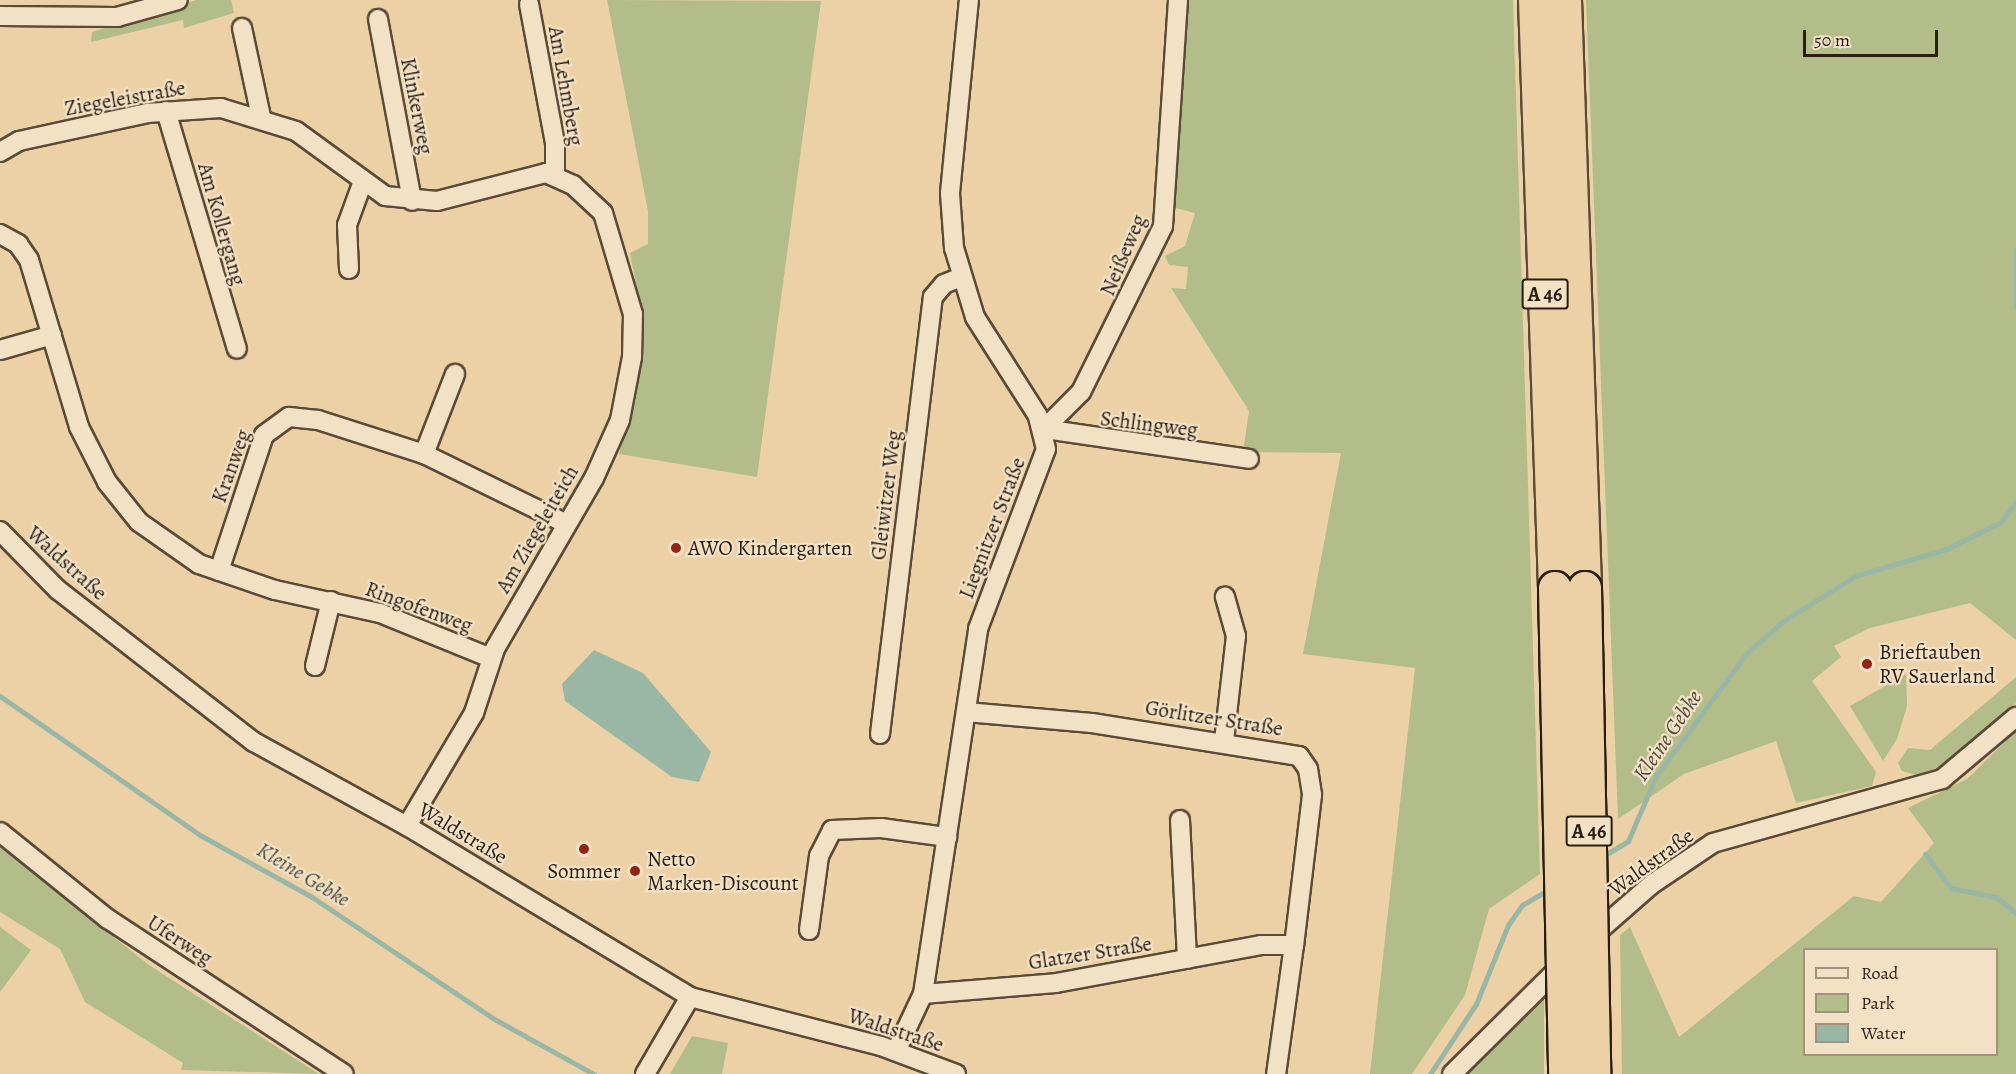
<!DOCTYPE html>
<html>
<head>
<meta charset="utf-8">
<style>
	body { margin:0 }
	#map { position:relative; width:2016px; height:1074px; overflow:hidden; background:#ecd1a6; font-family:Alegreya,serif }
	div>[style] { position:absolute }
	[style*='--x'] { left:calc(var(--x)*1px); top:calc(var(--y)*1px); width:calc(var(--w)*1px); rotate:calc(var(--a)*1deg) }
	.green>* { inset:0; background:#b3bd8a }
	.water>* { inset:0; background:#99b7a4 }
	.stream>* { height:5px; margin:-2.5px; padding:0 2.5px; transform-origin:2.5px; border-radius:2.5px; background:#99b7a4 }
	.roads { filter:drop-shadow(2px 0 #5a4a38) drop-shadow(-2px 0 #5a4a38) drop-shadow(0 2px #5a4a38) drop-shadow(0 -2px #5a4a38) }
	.minor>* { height:18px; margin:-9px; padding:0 9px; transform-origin:9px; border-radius:9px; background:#f3e1c5 }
	.motorway>* { height:32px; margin:-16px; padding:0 16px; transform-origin:16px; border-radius:16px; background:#ecd1a6 }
	.bridges { filter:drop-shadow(2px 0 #2a1d13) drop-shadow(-2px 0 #2a1d13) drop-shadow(0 2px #2a1d13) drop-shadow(0 -2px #2a1d13) }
	.motorway-bridge>* { height:32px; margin:-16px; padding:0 16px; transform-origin:16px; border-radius:16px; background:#ecd1a6 }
	.dots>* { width:16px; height:16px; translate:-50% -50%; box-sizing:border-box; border:3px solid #f3e1c5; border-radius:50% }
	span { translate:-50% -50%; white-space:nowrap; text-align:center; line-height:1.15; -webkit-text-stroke:4.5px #f3e1c5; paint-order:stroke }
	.shield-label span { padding:2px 4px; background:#f3e1c5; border:2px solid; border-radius:4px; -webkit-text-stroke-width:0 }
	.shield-label { font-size:20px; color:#2a1d13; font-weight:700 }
	.street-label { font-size:21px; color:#2a1d13 }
	.poi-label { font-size:21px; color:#2a1d13 }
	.left { translate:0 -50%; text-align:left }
	.water-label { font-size:22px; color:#4b4b3e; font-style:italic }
	.legend { position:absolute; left:1803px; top:948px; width:195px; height:108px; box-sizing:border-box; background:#f3e1c5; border:2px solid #a3937e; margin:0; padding:8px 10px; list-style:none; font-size:18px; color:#2a1d13 }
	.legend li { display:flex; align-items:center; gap:12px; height:30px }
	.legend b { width:30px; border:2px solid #a3937e }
	.scale { position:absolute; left:1803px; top:30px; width:135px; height:27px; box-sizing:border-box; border:3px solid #2a1d13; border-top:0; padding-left:8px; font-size:18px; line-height:21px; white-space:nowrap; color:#2a1d13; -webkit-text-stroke:4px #f3e1c5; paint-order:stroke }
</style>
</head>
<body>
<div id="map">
	<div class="green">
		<div style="clip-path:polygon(196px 0,231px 0,234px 13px,184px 28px,183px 20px,91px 42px,92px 32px)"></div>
		<div style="clip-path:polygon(607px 0,821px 1px,757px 477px,619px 454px,643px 359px,642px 314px,630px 253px,648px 244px,648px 211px)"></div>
		<div style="clip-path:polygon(1184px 0,1513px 0,1540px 874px,1489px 909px,1465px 995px,1412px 1074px,1370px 1074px,1415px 668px,1303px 654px,1341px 453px,1243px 452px,1249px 411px,1171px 288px,1186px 289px,1188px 267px,1169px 265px,1165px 256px,1185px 246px,1195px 213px,1172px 207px)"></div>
		<div style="clip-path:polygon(1586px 0,2016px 0,2016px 640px,1970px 603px,1870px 628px,1834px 646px,1841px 657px,1812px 681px,1876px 772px,1872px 786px,1796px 803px,1776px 741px,1684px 774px,1618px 819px)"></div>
		<div style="clip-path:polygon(1906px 674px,1907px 706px,1897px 739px,1883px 761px,1850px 706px)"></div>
		<div style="clip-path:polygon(2016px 677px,2016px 703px,1954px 761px,1919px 776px,1902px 771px,1898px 763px,1908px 748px,1930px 750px)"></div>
		<div style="clip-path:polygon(evenodd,2016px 731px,2016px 1074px,1622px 1074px,1620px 935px,1630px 927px,1679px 1037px,1854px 896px,1881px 902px,1934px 843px,1908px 808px,1967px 779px,2016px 731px,1804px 950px,1996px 950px,1996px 1054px,1804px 1054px,1804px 950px)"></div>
		<div style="clip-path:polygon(0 847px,149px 965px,319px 1074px,181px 1070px,183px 1063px,85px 1002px,60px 949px,0 912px)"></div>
		<div style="clip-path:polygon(0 927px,31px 950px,0 992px)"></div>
		<div style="clip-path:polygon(1544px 992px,1544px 1074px,1467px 1074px)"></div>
		<div style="clip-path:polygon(692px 1036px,728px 1043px,722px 1074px,670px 1074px)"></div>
	</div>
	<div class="water">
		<div style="clip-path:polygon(594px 650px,643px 673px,711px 752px,699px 782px,672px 777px,565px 701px,562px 684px)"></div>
	</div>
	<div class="stream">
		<div style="--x:2016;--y:249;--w:59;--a:90"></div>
		<div style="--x:0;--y:696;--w:244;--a:34.8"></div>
		<div style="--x:200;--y:835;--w:128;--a:29"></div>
		<div style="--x:312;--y:897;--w:221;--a:33.8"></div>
		<div style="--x:496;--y:1020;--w:112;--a:28.9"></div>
		<div style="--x:1925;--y:854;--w:43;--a:52.6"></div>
		<div style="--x:1951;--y:888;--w:46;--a:11.3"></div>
		<div style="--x:1996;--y:897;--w:26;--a:39"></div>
		<div style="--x:1600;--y:858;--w:33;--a:-31"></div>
		<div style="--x:1628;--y:841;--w:71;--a:-66.7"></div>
		<div style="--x:1656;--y:776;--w:152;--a:-53.6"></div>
		<div style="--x:1746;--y:654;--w:48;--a:-41.6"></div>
		<div style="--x:1782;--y:622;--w:86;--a:-32.2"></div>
		<div style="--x:1855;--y:576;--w:95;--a:-16.5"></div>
		<div style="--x:1946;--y:549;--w:61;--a:-26.1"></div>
		<div style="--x:2001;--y:522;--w:25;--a:-53"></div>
		<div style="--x:1430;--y:1074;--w:84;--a:-56.7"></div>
		<div style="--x:1476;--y:1004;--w:85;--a:-67.9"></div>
		<div style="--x:1508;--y:925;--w:24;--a:-55"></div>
		<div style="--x:1522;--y:905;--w:34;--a:-30"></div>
	</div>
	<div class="roads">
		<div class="minor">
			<div style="--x:529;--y:4;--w:141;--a:79.4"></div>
			<div style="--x:555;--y:143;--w:32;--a:90"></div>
			<div style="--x:0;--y:16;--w:117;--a:0.5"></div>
			<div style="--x:117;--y:17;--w:63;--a:-15.6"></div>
			<div style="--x:378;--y:19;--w:185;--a:79.4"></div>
			<div style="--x:242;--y:28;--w:91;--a:77.9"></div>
			<div style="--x:166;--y:111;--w:248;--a:73.4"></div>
			<div style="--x:0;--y:152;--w:22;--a:-30"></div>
			<div style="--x:19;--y:141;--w:131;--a:-12.3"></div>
			<div style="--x:147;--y:113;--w:74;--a:-3.9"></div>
			<div style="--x:221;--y:108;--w:78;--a:17"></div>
			<div style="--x:296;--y:131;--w:110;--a:36.1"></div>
			<div style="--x:385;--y:196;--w:52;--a:5.5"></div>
			<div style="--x:437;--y:201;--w:113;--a:-14.4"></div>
			<div style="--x:546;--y:173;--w:30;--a:24"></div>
			<div style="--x:573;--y:185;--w:41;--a:43"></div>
			<div style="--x:603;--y:213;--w:105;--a:73.5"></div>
			<div style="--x:633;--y:314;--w:43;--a:91.3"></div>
			<div style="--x:632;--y:357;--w:64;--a:100.8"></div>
			<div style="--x:620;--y:420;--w:64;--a:114.1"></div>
			<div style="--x:594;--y:478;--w:198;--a:120.1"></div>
			<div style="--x:495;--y:649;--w:67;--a:108.2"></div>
			<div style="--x:474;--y:713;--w:131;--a:120.7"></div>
			<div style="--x:0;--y:234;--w:21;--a:29"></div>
			<div style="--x:18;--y:244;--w:19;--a:55"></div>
			<div style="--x:29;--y:260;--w:174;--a:73.3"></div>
			<div style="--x:79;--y:427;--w:62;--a:63"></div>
			<div style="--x:107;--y:482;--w:51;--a:51.3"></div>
			<div style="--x:139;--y:522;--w:73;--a:35"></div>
			<div style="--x:199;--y:564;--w:80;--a:18.9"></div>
			<div style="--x:275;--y:590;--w:107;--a:12.4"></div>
			<div style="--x:380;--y:613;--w:120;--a:22.1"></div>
			<div style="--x:349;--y:269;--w:44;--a:-92.6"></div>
			<div style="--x:347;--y:225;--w:44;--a:-69.9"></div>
			<div style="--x:0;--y:350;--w:54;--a:-16.1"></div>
			<div style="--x:1044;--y:429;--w:52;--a:-45"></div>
			<div style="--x:1081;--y:392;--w:185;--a:-63.7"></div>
			<div style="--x:1163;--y:226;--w:226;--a:-86.2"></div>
			<div style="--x:1044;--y:429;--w:207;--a:8.3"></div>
			<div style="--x:424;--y:454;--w:86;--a:-68.8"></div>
			<div style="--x:0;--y:531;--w:83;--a:45.5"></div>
			<div style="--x:58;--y:590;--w:248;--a:37.8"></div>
			<div style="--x:254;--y:742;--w:175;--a:28.8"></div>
			<div style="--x:407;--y:826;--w:331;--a:31.1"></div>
			<div style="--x:690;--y:997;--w:197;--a:14.4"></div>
			<div style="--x:881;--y:1046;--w:80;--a:20.5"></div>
			<div style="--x:219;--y:571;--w:143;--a:-71.7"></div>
			<div style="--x:264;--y:435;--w:31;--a:-36"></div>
			<div style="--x:289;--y:417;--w:29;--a:6"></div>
			<div style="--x:318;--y:420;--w:111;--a:17.8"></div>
			<div style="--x:424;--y:454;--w:157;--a:26.1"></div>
			<div style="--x:315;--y:666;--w:67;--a:-76.2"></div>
			<div style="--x:966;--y:712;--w:126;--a:5"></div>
			<div style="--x:1092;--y:723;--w:210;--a:9.1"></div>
			<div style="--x:1299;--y:756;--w:16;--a:55"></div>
			<div style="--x:1308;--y:769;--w:26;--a:81"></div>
			<div style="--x:1312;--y:795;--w:151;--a:96.8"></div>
			<div style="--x:880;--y:734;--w:440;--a:-83.1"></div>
			<div style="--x:933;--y:297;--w:17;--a:-50"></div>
			<div style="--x:944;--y:284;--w:18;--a:-22"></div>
			<div style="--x:1224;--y:741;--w:106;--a:-83.5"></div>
			<div style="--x:1236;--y:636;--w:41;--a:-105.8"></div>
			<div style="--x:1180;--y:820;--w:139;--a:87.1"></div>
			<div style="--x:0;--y:832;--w:139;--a:38.9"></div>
			<div style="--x:108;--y:919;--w:282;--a:33.3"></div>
			<div style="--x:809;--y:930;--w:75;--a:-82.3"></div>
			<div style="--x:819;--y:856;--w:29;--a:-63"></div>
			<div style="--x:832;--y:830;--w:49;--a:-2.3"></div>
			<div style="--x:881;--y:828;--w:67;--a:7.8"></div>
			<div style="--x:1588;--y:940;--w:85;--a:-41.2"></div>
			<div style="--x:1652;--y:884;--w:73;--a:-33.9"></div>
			<div style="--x:1713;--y:843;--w:238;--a:-15.6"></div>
			<div style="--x:1942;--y:779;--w:97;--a:-40"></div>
			<div style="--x:923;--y:994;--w:133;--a:-4.7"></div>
			<div style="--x:1056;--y:983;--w:208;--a:-10.5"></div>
			<div style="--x:1261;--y:945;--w:33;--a:0"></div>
			<div style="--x:1294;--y:945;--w:130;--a:97.9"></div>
			<div style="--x:896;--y:1051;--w:63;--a:-64.7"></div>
			<div style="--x:923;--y:994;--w:369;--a:-81.4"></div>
			<div style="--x:978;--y:629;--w:192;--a:-69.3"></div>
			<div style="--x:1046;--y:449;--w:34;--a:-104"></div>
			<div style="--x:1038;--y:416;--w:117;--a:-122.5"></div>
			<div style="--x:975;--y:317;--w:72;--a:-106.9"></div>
			<div style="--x:954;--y:248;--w:55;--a:-94.2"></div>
			<div style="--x:950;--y:193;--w:194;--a:-84.4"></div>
			<div style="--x:645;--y:1074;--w:89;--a:-59.7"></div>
			<div style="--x:1452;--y:1074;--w:161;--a:-44.7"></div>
		</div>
		<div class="motorway">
			<div style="--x:1535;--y:0;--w:588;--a:88.05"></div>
			<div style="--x:1565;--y:0;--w:588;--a:88.05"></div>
		</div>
	</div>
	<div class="bridges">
		<div class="motorway-bridge">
			<div style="--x:1555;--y:588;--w:486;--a:88.8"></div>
			<div style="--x:1585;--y:588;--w:486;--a:88.9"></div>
		</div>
	</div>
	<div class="dots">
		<div style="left:676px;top:548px;background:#8f2418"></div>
		<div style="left:1867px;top:664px;background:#8f2418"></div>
		<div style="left:584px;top:849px;background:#8f2418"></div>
		<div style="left:635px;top:871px;background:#8f2418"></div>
	</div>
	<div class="shield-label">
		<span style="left:1545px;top:294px">A 46</span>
		<span style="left:1589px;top:831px">A 46</span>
	</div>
	<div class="street-label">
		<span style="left:566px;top:86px;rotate:80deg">Am Lehmberg</span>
		<span style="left:125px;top:98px;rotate:-10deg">Ziegeleistraße</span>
		<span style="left:417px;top:106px;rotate:79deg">Klinkerweg</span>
		<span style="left:222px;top:224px;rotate:74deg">Am Kollergang</span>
		<span style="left:1123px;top:255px;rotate:-67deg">Neißeweg</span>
		<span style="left:1149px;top:424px;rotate:7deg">Schlingweg</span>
		<span style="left:231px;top:466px;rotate:-70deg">Kranweg</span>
		<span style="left:886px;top:495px;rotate:-83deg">Gleiwitzer Weg</span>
		<span style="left:992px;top:528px;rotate:-69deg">Liegnitzer Straße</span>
		<span style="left:537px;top:529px;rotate:-60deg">Am Ziegeleiteich</span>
		<span style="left:67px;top:563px;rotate:42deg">Waldstraße</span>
		<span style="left:419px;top:607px;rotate:20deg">Ringofenweg</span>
		<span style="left:1214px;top:718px;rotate:9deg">Görlitzer Straße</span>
		<span style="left:463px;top:833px;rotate:31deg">Waldstraße</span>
		<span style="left:1651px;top:862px;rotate:-36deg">Waldstraße</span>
		<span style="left:180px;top:940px;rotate:33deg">Uferweg</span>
		<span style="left:1090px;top:953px;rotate:-9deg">Glatzer Straße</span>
		<span style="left:896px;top:1030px;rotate:18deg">Waldstraße</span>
	</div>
	<div class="poi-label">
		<span class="left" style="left:688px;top:548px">AWO Kindergarten</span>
		<span class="left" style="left:1879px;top:664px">Brieftauben<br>RV Sauerland</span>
		<span class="left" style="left:647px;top:871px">Netto<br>Marken-Discount</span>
		<span style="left:584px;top:871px">Sommer</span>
	</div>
	<div class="water-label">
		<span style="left:1668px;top:736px;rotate:-56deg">Kleine Gebke</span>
		<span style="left:303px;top:875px;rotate:31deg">Kleine Gebke</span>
	</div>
	<ul class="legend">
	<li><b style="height:8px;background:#f3e1c5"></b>Road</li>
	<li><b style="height:16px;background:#b3bd8a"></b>Park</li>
	<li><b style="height:16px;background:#99b7a4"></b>Water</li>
	</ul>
	<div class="scale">50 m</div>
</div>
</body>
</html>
